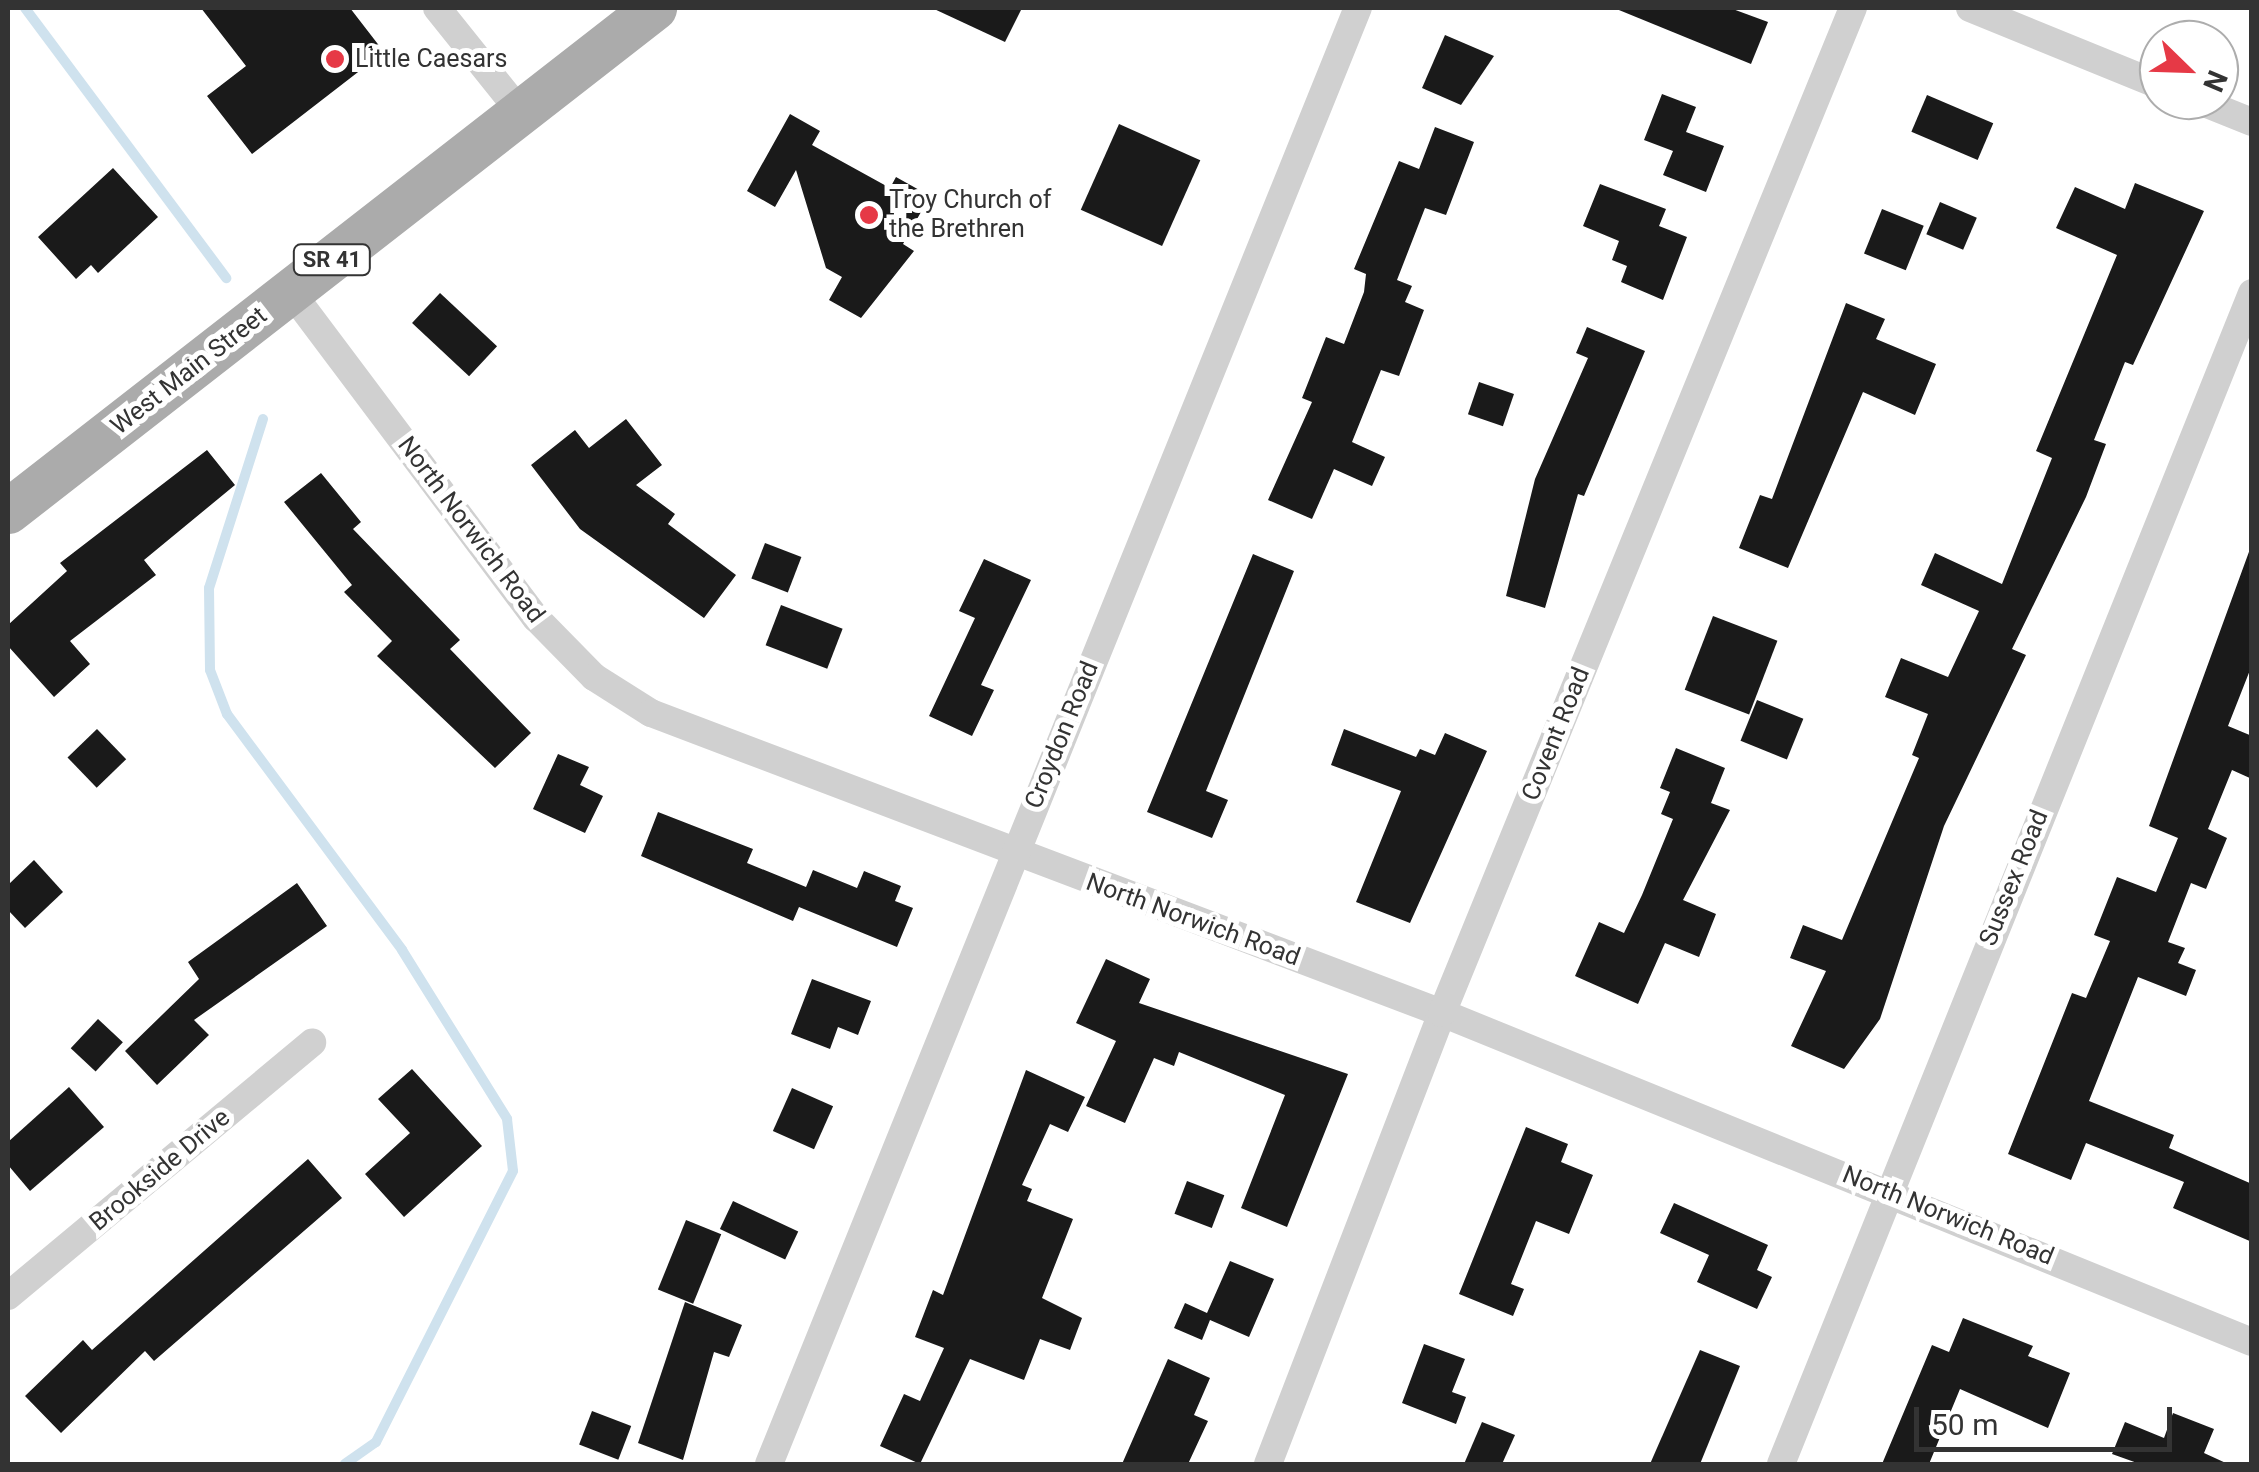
<!DOCTYPE html>
<html>
<head>
<meta charset="utf-8">
<style>
	body { margin:0 }
	#map { position:relative; width:2259px; height:1472px; overflow:hidden; background:#fff; font-family:Roboto,sans-serif }
	div>[style] { position:absolute }
	[style*='--x'] { left:calc(var(--x)*1px); top:calc(var(--y)*1px); width:calc(var(--w)*1px); rotate:calc(var(--a)*1deg) }
	.stream>* { height:10px; margin:-5px; padding:0 5px; transform-origin:5px; border-radius:5px; background:#cfe2ee }
	.building>* { inset:0; background:#1a1a1a; transform-origin:0 0 }
	.street>* { height:28px; margin:-14px; padding:0 14px; transform-origin:14px; border-radius:14px; background:#d0d0d0 }
	.primary>* { height:45px; margin:-22.5px; padding:0 22.5px; transform-origin:22.5px; border-radius:22.5px; background:#ababab }
	.dots>* { width:28px; height:28px; translate:-50% -50%; box-sizing:border-box; border:5px solid #fff; border-radius:50% }
	span { translate:-50% -50%; white-space:nowrap; text-align:center; line-height:1.15; -webkit-text-stroke:10px #fff; paint-order:stroke }
	.shield-label span { padding:2px 8px; background:#fff; border:2px solid; border-radius:8px; -webkit-text-stroke-width:0 }
	.shield-label { font-size:22px; color:#333; font-weight:700 }
	.poi-label { font-size:25px; color:#333 }
	.left { translate:0 -50%; text-align:left }
	.street-label { font-size:25px; color:#333 }
	.frame { position:absolute; inset:0; border:10px solid #333; pointer-events:none }
	.north { position:absolute; left:2139px; top:20px; width:100px; height:100px; box-sizing:border-box; background:#fff; border:2px solid #adadad; border-radius:50%; rotate:113deg; font-size:28px; font-weight:700; line-height:40px; text-align:center; color:#333 }
	.north::after { content:''; display:block; margin:auto; width:35px; height:45px; background:#e63946; clip-path:polygon(50% 0,100% 100%,50% 72%,0 100%) }
	.scale { position:absolute; left:1914px; top:1407px; width:258px; height:45px; box-sizing:border-box; border:5px solid #333; border-top:0; padding-left:12px; font-size:30px; line-height:35px; white-space:nowrap; color:#333; -webkit-text-stroke:8px #fff; paint-order:stroke }
</style>
</head>
<body>
<div id="map">
	<div class="stream">
		<div style="--x:25;--y:8;--w:337;--a:53.3"></div>
		<div style="--x:263;--y:419;--w:177;--a:107.7"></div>
		<div style="--x:209;--y:588;--w:82;--a:89.3"></div>
		<div style="--x:210;--y:670;--w:47;--a:68.9"></div>
		<div style="--x:227;--y:714;--w:294;--a:53.4"></div>
		<div style="--x:402;--y:950;--w:199;--a:58.1"></div>
		<div style="--x:507;--y:1119;--w:52;--a:83.4"></div>
		<div style="--x:513;--y:1171;--w:304;--a:116.8"></div>
		<div style="--x:376;--y:1442;--w:38;--a:145"></div>
	</div>
	<div class="building">
		<div style="clip-path:polygon(201px 8px,350px 8px,384px 52px,252px 154px,207px 96px,246px 66px)"></div>
		<div style="clip-path:polygon(932px 8px,1022px 8px,1005px 42px)"></div>
		<div style="clip-path:polygon(1614px 8px,1730px 8px,1768px 22px,1751px 64px)"></div>
		<div style="clip-path:polygon(1445px 35px,1494px 56px,1461px 105px,1422px 88px)"></div>
		<div style="clip-path:polygon(1662px 94px,1696px 107px,1686px 132px,1724px 146px,1706px 192px,1663px 175px,1673px 151px,1644px 140px)"></div>
		<div style="left:1927px;top:95px;width:72px;height:40px;rotate:23deg"></div>
		<div style="clip-path:polygon(790px 114px,820px 131px,812px 145px,890px 188px,896px 177px,930px 196px,903px 244px,914px 251px,861px 318px,829px 300px,842px 277px,826px 268px,796px 170px,775px 207px,747px 191px)"></div>
		<div style="left:1119px;top:124px;width:89px;height:94px;rotate:24deg"></div>
		<div style="clip-path:polygon(1435px 127px,1474px 142px,1446px 215px,1425px 208px,1397px 280px,1412px 286px,1405px 302px,1424px 310px,1399px 376px,1381px 370px,1352px 442px,1385px 457px,1372px 486px,1334px 469px,1312px 519px,1268px 500px,1312px 402px,1302px 398px,1326px 337px,1344px 344px,1364px 292px,1366px 274px,1354px 269px,1399px 161px,1419px 169px)"></div>
		<div style="clip-path:polygon(113px 168px,158px 217px,98px 273px,91px 265px,76px 279px,38px 237px)"></div>
		<div style="clip-path:polygon(2135px 183px,2204px 211px,2133px 365px,2125px 362px,2094px 440px,2106px 444px,2086px 497px,2012px 649px,2026px 655px,1944px 826px,1880px 1019px,1844px 1069px,1791px 1046px,1826px 971px,1790px 958px,1803px 925px,1842px 940px,1919px 758px,1912px 755px,1928px 714px,1885px 697px,1901px 658px,1948px 677px,1979px 611px,1921px 585px,1935px 553px,2002px 584px,2052px 458px,2036px 451px,2117px 255px,2056px 228px,2075px 187px,2125px 209px)"></div>
		<div style="clip-path:polygon(1600px 184px,1666px 209px,1659px 226px,1687px 237px,1663px 300px,1621px 282px,1627px 266px,1612px 260px,1619px 241px,1583px 226px)"></div>
		<div style="left:1940px;top:202px;width:40px;height:35px;rotate:23deg"></div>
		<div style="left:1882px;top:209px;width:45px;height:48px;rotate:22deg"></div>
		<div style="left:440px;top:293px;width:78px;height:41px;rotate:43deg"></div>
		<div style="clip-path:polygon(1846px 303px,1885px 319px,1876px 339px,1936px 364px,1915px 415px,1863px 392px,1788px 568px,1739px 548px,1760px 495px,1772px 499px)"></div>
		<div style="clip-path:polygon(1587px 327px,1645px 351px,1584px 496px,1578px 494px,1545px 608px,1506px 596px,1535px 479px,1588px 358px,1576px 353px)"></div>
		<div style="left:1479px;top:382px;width:37px;height:34px;rotate:19deg"></div>
		<div style="clip-path:polygon(626px 419px,662px 465px,636px 485px,675px 514px,668px 524px,736px 575px,704px 618px,580px 529px,531px 465px,575px 430px,589px 448px)"></div>
		<div style="clip-path:polygon(207px 450px,235px 485px,144px 560px,156px 575px,70px 641px,90px 664px,54px 697px,8px 646px,8px 625px,67px 571px,60px 563px)"></div>
		<div style="clip-path:polygon(321px 473px,361px 522px,353px 529px,460px 640px,450px 649px,531px 733px,495px 768px,377px 656px,392px 641px,344px 592px,352px 585px,284px 502px)"></div>
		<div style="left:765px;top:543px;width:39px;height:38px;rotate:21deg"></div>
		<div style="clip-path:polygon(2250px 549px,2252px 665px,2228px 726px,2252px 736px,2252px 779px,2232px 770px,2208px 829px,2227px 838px,2206px 889px,2191px 883px,2168px 942px,2185px 948px,2178px 963px,2196px 970px,2186px 996px,2138px 977px,2089px 1101px,2174px 1135px,2169px 1148px,2252px 1184px,2252px 1242px,2173px 1208px,2184px 1182px,2086px 1143px,2071px 1180px,2008px 1154px,2072px 993px,2086px 998px,2110px 941px,2094px 935px,2117px 877px,2156px 892px,2178px 838px,2149px 826px)"></div>
		<div style="clip-path:polygon(1253px 554px,1294px 571px,1206px 791px,1228px 800px,1212px 838px,1147px 812px)"></div>
		<div style="clip-path:polygon(984px 559px,1031px 580px,981px 685px,994px 690px,972px 736px,929px 716px,975px 618px,959px 611px)"></div>
		<div style="left:781px;top:605px;width:66px;height:43px;rotate:21deg"></div>
		<div style="left:1713px;top:616px;width:69px;height:79px;rotate:21deg"></div>
		<div style="left:1757px;top:700px;width:50px;height:44px;rotate:22deg"></div>
		<div style="left:97px;top:729px;width:42px;height:41px;rotate:46deg"></div>
		<div style="clip-path:polygon(1344px 729px,1416px 757px,1420px 749px,1435px 755px,1445px 733px,1487px 751px,1410px 923px,1356px 902px,1401px 791px,1331px 765px)"></div>
		<div style="clip-path:polygon(1676px 748px,1725px 768px,1711px 803px,1730px 810px,1683px 900px,1716px 914px,1699px 957px,1665px 943px,1638px 1004px,1575px 976px,1599px 922px,1624px 933px,1642px 895px,1673px 819px,1661px 814px,1670px 792px,1660px 788px)"></div>
		<div style="clip-path:polygon(558px 754px,589px 767px,580px 785px,603px 796px,585px 833px,533px 809px)"></div>
		<div style="clip-path:polygon(658px 812px,753px 849px,747px 863px,806px 887px,813px 870px,857px 888px,864px 871px,901px 886px,895px 901px,913px 908px,897px 947px,799px 907px,793px 921px,641px 856px)"></div>
		<div style="clip-path:polygon(34px 860px,63px 892px,25px 928px,8px 910px,8px 885px)"></div>
		<div style="clip-path:polygon(297px 883px,327px 926px,194px 1020px,209px 1035px,157px 1085px,125px 1051px,199px 979px,188px 962px)"></div>
		<div style="clip-path:polygon(1106px 959px,1150px 979px,1139px 1003px,1348px 1074px,1287px 1227px,1241px 1208px,1285px 1095px,1179px 1052px,1174px 1066px,1154px 1058px,1125px 1123px,1086px 1106px,1116px 1041px,1076px 1023px)"></div>
		<div style="clip-path:polygon(812px 979px,871px 1001px,858px 1035px,838px 1027px,830px 1049px,791px 1034px)"></div>
		<div style="left:98px;top:1019px;width:34px;height:40px;rotate:43deg"></div>
		<div style="clip-path:polygon(412px 1069px,482px 1146px,404px 1217px,365px 1174px,410px 1133px,378px 1099px)"></div>
		<div style="clip-path:polygon(1026px 1070px,1085px 1097px,1068px 1132px,1050px 1124px,1022px 1185px,1032px 1189px,1027px 1201px,1073px 1219px,1042px 1298px,1082px 1318px,1070px 1350px,1040px 1339px,1024px 1380px,970px 1359px,920px 1464px,880px 1446px,904px 1394px,920px 1401px,944px 1348px,915px 1337px,933px 1290px,943px 1295px)"></div>
		<div style="clip-path:polygon(69px 1087px,104px 1127px,30px 1191px,8px 1165px,8px 1142px)"></div>
		<div style="left:792px;top:1088px;width:45px;height:47px;rotate:24deg"></div>
		<div style="clip-path:polygon(1526px 1127px,1568px 1144px,1561px 1162px,1593px 1175px,1569px 1234px,1536px 1221px,1511px 1284px,1524px 1289px,1513px 1316px,1459px 1294px)"></div>
		<div style="clip-path:polygon(308px 1159px,342px 1198px,154px 1361px,145px 1351px,61px 1433px,25px 1396px,83px 1340px,92px 1350px)"></div>
		<div style="left:1187px;top:1181px;width:40px;height:35px;rotate:21deg"></div>
		<div style="left:733px;top:1201px;width:72px;height:31px;rotate:25deg"></div>
		<div style="clip-path:polygon(1674px 1203px,1768px 1245px,1757px 1270px,1772px 1277px,1757px 1309px,1697px 1282px,1709px 1255px,1660px 1233px)"></div>
		<div style="left:686px;top:1220px;width:38px;height:75px;rotate:22deg"></div>
		<div style="clip-path:polygon(1230px 1261px,1274px 1279px,1249px 1337px,1210px 1320px,1202px 1340px,1174px 1328px,1185px 1303px,1207px 1313px)"></div>
		<div style="clip-path:polygon(685px 1302px,742px 1325px,729px 1357px,714px 1352px,683px 1460px,638px 1443px)"></div>
		<div style="clip-path:polygon(1963px 1318px,2033px 1346px,2028px 1356px,2070px 1373px,2048px 1428px,1960px 1389px,1929px 1464px,1882px 1464px,1932px 1345px,1949px 1352px)"></div>
		<div style="clip-path:polygon(1424px 1344px,1465px 1359px,1452px 1392px,1466px 1397px,1456px 1424px,1402px 1403px)"></div>
		<div style="clip-path:polygon(1700px 1350px,1740px 1366px,1700px 1464px,1650px 1464px)"></div>
		<div style="clip-path:polygon(1168px 1359px,1210px 1378px,1194px 1415px,1208px 1421px,1188px 1464px,1122px 1464px)"></div>
		<div style="left:592px;top:1411px;width:42px;height:36px;rotate:21deg"></div>
		<div style="clip-path:polygon(2173px 1413px,2214px 1429px,2204px 1453px,2228px 1464px,2140px 1464px,2112px 1454px,2125px 1422px,2164px 1438px)"></div>
		<div style="clip-path:polygon(1482px 1422px,1515px 1435px,1502px 1464px,1464px 1464px)"></div>
	</div>
	<div class="street">
		<div style="--x:437;--y:8;--w:134;--a:51.3"></div>
		<div style="--x:1970;--y:8;--w:204;--a:22.2"></div>
		<div style="--x:2197;--y:100;--w:59;--a:21.8"></div>
		<div style="--x:291;--y:292;--w:408;--a:53.1"></div>
		<div style="--x:536;--y:618;--w:83;--a:45.5"></div>
		<div style="--x:594;--y:677;--w:67;--a:32.3"></div>
		<div style="--x:651;--y:713;--w:846;--a:20.77"></div>
		<div style="--x:1442;--y:1013;--w:874;--a:22.11"></div>
		<div style="--x:8;--y:1296;--w:396;--a:-39.8"></div>
		<div style="--x:769;--y:1464;--w:1571;--a:-67.98"></div>
		<div style="--x:1268;--y:1464;--w:483;--a:-68.9"></div>
		<div style="--x:1442;--y:1013;--w:1086;--a:-67.76"></div>
		<div style="--x:1781;--y:1464;--w:1262;--a:-68.09"></div>
	</div>
	<div class="primary">
		<div style="--x:8;--y:511;--w:819;--a:-37.91"></div>
	</div>
	<div class="dots">
		<div style="left:335px;top:59px;background:#e63946"></div>
		<div style="left:869px;top:215px;background:#e63946"></div>
	</div>
	<div class="shield-label">
		<span style="left:332px;top:260px">SR 41</span>
	</div>
	<div class="poi-label">
		<span class="left" style="left:355px;top:59px">Little Caesars</span>
		<span class="left" style="left:889px;top:215px">Troy Church of<br>the Brethren</span>
	</div>
	<div class="street-label">
		<span style="left:189px;top:371px;rotate:-38deg">West Main Street</span>
		<span style="left:471px;top:530px;rotate:53deg">North Norwich Road</span>
		<span style="left:1556px;top:734px;rotate:-68deg">Covent Road</span>
		<span style="left:1062px;top:735px;rotate:-68deg">Croydon Road</span>
		<span style="left:2014px;top:878px;rotate:-68deg">Sussex Road</span>
		<span style="left:1193px;top:920px;rotate:20deg">North Norwich Road</span>
		<span style="left:160px;top:1170px;rotate:-40deg">Brookside Drive</span>
		<span style="left:1948px;top:1216px;rotate:22deg">North Norwich Road</span>
	</div>
	<div class="frame"></div>
	<div class="north">N</div>
	<div class="scale">50 m</div>
</div>
</body>
</html>
